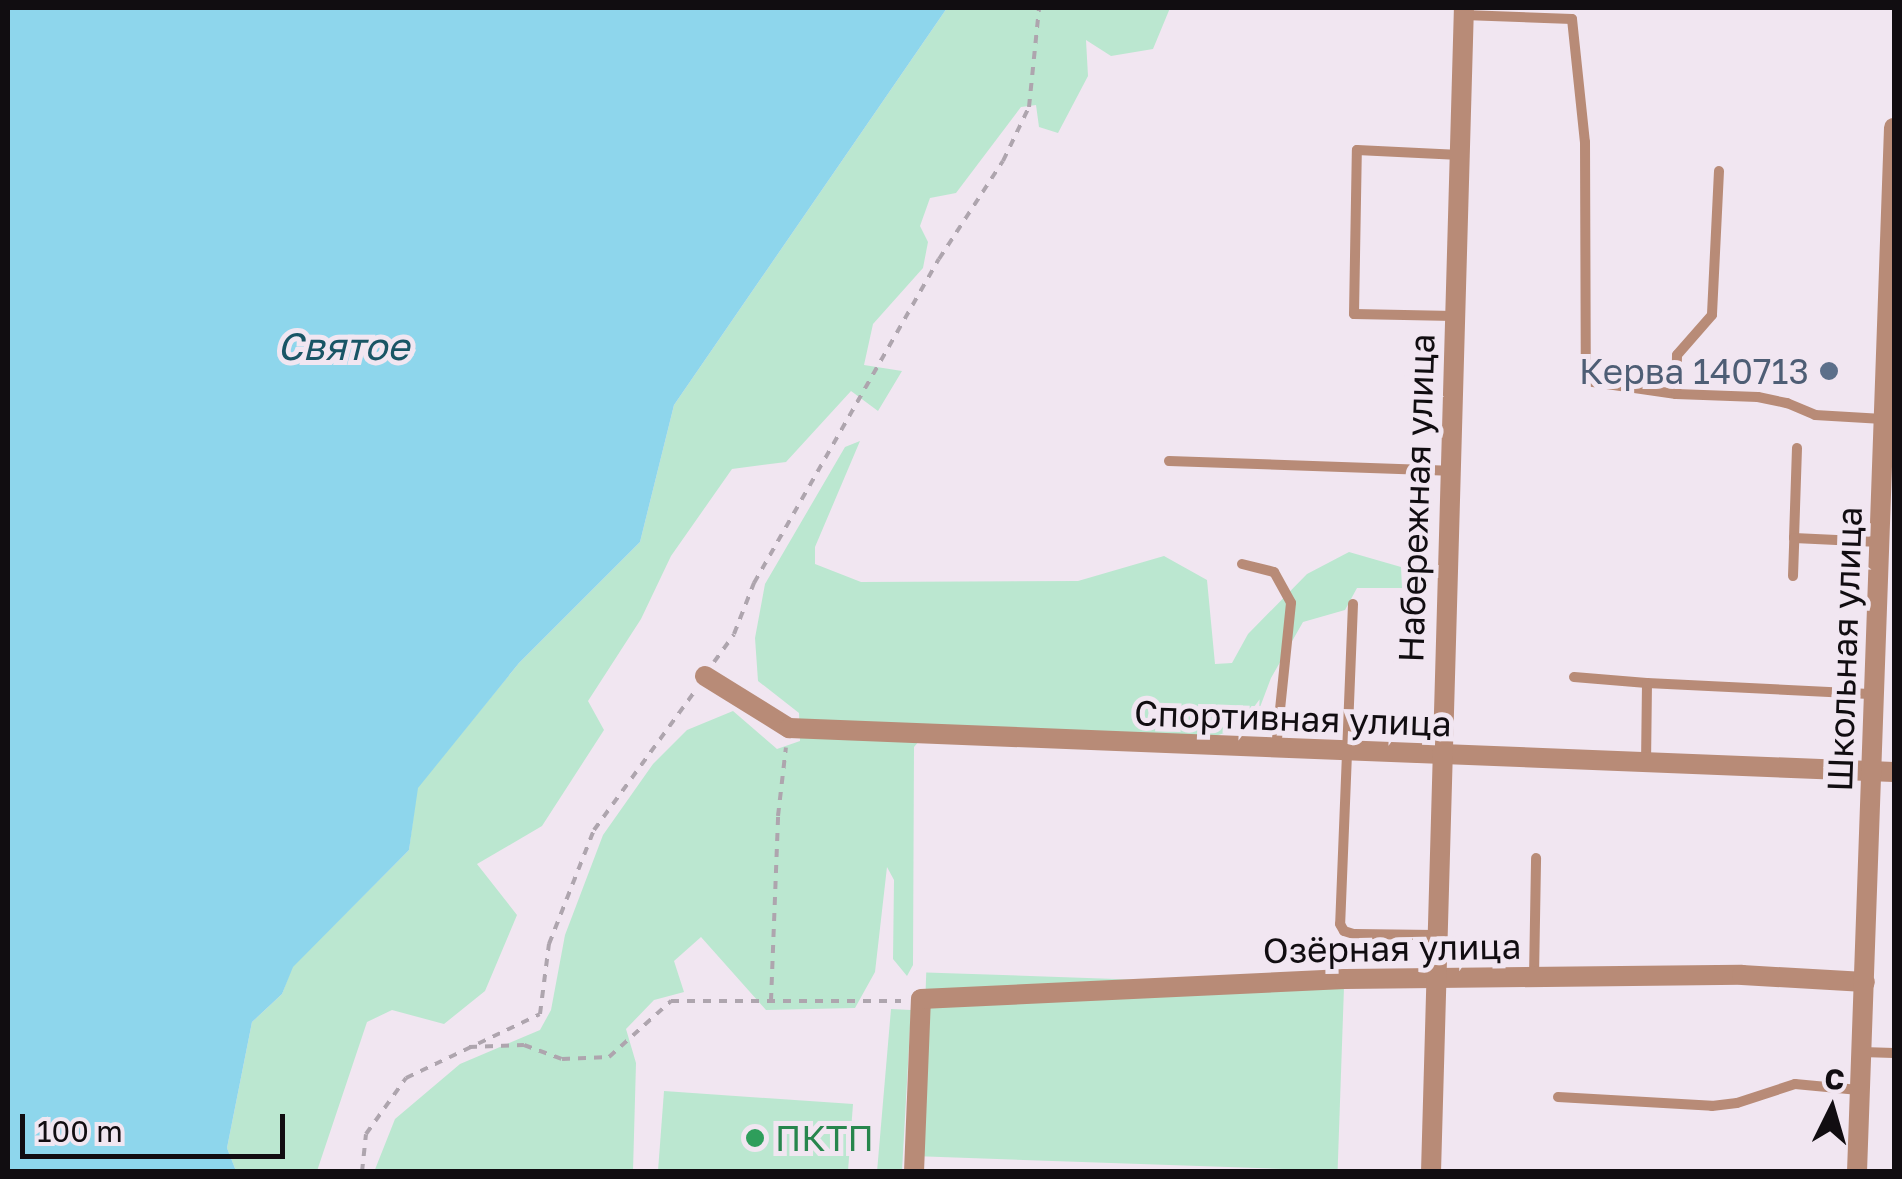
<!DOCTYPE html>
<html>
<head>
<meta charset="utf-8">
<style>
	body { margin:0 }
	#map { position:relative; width:1902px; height:1179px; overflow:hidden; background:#f1e6f1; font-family:"Golos Text",sans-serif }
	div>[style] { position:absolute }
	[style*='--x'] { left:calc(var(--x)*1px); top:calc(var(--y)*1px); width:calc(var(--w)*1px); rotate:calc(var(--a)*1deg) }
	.green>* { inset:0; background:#bbe7d0; transform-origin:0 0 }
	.water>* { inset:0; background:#8ed6ec }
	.path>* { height:4px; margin-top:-2px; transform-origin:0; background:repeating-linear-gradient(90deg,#aea5ae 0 8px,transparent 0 16px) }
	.lane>* { height:10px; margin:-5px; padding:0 5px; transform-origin:5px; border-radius:5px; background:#b88b77 }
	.street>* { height:20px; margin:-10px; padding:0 10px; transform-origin:10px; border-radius:10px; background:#b88b77 }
	.dots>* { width:28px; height:28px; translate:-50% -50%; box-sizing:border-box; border:5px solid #f1e6f1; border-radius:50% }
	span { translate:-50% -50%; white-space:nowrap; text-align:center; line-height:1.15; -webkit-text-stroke:10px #f1e6f1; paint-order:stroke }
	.service-label { font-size:35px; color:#4e5e75 }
	.right { translate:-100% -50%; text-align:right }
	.street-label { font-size:35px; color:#110d11 }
	.leisure-label { font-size:35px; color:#27864d }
	.left { translate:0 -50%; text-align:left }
	.water-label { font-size:38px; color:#195565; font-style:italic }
	.frame { position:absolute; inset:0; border:10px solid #110d11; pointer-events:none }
	.north { position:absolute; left:1782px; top:1059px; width:100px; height:100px; -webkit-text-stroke:8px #f1e6f1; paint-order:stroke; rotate:5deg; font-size:28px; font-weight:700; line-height:40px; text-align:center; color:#110d11 }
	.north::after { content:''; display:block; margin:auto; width:35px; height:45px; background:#110d11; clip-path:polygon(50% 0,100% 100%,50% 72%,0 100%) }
	.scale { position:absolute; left:20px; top:1114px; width:265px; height:45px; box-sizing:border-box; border:5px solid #110d11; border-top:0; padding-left:12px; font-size:30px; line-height:35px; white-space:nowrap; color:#110d11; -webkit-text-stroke:8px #f1e6f1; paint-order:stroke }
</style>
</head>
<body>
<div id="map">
	<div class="green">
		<div style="clip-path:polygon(947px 8px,1170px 8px,1153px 49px,1111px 56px,1086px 40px,1088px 76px,1058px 133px,1039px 127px,1036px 105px,1021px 107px,956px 193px,930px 198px,920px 226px,928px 242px,923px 268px,873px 324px,864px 365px,902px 371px,878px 411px,851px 391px,786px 462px,732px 469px,671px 556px,641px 619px,588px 701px,604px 730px,542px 826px,477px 864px,517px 915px,485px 991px,444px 1024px,392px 1010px,367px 1022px,317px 1171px,236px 1171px,227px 1148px,252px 1022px,282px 994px,292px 967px,409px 850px,417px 788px,519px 663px,640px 542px,674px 405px)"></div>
		<div style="clip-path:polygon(860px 441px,815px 547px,815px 564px,861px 582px,1078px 581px,1164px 556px,1207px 580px,1215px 664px,1232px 663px,1248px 634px,1307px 574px,1349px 552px,1401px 567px,1402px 588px,1357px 588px,1345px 610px,1303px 622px,1271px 678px,1254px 723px,1174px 750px,920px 740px,914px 747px,913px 965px,907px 976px,893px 959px,894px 880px,887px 867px,875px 972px,855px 1008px,766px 1010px,701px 937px,674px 961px,684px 992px,654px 1000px,626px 1029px,636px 1063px,633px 1171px,374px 1172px,395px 1119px,460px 1064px,540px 1030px,551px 1010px,565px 935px,603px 835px,653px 764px,687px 730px,733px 711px,777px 749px,800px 741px,799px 713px,758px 681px,755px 638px,765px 584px,845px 447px)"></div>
		<div style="left:1344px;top:987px;width:184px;height:418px;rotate:92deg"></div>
		<div style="clip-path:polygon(891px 1009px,911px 1010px,902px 1171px,877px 1172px)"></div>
		<div style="clip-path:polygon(664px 1091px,853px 1104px,848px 1171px,658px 1171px)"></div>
	</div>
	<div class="water">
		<div style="clip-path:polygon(8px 8px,947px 8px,674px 405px,640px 542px,519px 663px,418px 788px,409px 850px,293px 967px,282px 994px,252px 1022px,227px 1148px,236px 1171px,8px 1171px)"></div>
	</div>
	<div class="path">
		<div style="--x:714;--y:662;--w:34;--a:-54"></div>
		<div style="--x:734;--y:634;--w:55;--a:-68.6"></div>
		<div style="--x:754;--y:583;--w:373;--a:-60.3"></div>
		<div style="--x:939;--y:259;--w:117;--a:-56.9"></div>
		<div style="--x:1003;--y:161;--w:60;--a:-64.3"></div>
		<div style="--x:1029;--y:107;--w:100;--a:-84.2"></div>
		<div style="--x:771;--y:1001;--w:185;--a:-87.8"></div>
		<div style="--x:778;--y:816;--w:69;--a:-83.4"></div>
		<div style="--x:469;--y:1047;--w:55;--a:-2.1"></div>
		<div style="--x:524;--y:1045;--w:40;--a:20.2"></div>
		<div style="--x:562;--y:1059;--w:47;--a:-2.4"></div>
		<div style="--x:609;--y:1057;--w:84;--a:-42.1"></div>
		<div style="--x:671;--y:1001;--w:230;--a:0"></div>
		<div style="--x:362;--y:1172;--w:38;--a:-84"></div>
		<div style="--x:366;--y:1134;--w:69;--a:-54.5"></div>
		<div style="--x:406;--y:1078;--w:148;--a:-25.5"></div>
		<div style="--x:540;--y:1014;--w:71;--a:-82.7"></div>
		<div style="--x:549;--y:944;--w:123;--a:-68.5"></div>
		<div style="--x:594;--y:830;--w:172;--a:-54"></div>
	</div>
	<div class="lane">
		<div style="--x:1464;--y:15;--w:108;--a:2.1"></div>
		<div style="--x:1572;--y:19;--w:124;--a:84"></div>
		<div style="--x:1585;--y:142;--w:239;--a:89.8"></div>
		<div style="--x:1586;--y:381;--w:91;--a:8.2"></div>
		<div style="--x:1719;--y:171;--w:144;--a:92.8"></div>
		<div style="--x:1712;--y:315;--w:53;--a:131.2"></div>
		<div style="--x:1677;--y:355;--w:39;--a:91"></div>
		<div style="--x:1676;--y:394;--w:82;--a:2.1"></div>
		<div style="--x:1758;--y:397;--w:30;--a:12"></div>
		<div style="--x:1787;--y:403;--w:30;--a:23"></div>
		<div style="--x:1815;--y:415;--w:68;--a:3.4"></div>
		<div style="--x:1454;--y:316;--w:100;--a:-178.9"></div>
		<div style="--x:1354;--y:314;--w:164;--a:-89"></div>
		<div style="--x:1357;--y:150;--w:103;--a:2.8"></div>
		<div style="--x:1797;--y:448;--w:90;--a:91.9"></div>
		<div style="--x:1794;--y:538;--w:85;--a:2.7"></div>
		<div style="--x:1169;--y:461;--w:280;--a:2"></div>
		<div style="--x:1242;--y:564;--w:33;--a:14"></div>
		<div style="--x:1274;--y:572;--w:35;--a:61"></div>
		<div style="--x:1291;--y:603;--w:147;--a:95.9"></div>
		<div style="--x:1793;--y:576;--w:38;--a:-88"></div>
		<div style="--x:1353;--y:604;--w:320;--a:92.3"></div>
		<div style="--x:1340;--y:924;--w:8;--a:60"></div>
		<div style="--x:1344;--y:931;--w:10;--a:17"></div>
		<div style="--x:1354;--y:934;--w:81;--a:0.7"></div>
		<div style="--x:1574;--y:677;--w:73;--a:4.7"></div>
		<div style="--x:1647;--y:683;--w:79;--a:90.7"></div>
		<div style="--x:1647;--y:683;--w:228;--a:2.8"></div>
		<div style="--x:1534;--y:977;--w:119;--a:-89"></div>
		<div style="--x:1862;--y:1052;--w:32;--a:2"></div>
		<div style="--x:1558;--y:1097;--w:154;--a:3.3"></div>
		<div style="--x:1712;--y:1106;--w:25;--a:-7"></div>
		<div style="--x:1737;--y:1103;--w:61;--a:-18.1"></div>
		<div style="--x:1795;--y:1084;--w:64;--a:5.4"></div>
	</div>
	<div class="street">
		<div style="--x:705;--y:676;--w:99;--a:31.8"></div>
		<div style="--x:789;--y:728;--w:1106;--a:2.28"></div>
		<div style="--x:914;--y:1172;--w:173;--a:-87.7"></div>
		<div style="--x:921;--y:999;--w:424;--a:-2.7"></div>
		<div style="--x:1345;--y:979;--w:397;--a:-0.6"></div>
		<div style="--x:1742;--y:975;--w:123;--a:3.3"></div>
		<div style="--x:1431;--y:1172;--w:1164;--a:-88.38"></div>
		<div style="--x:1857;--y:1172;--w:1045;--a:-87.97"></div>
	</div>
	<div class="dots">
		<div style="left:1829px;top:371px;background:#5c6f8a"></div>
		<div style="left:755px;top:1138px;background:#2e9e5b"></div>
	</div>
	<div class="service-label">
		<span class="right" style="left:1809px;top:371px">Керва 140713</span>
	</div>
	<div class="street-label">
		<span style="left:1416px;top:498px;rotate:-88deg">Набережная улица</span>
		<span style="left:1844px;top:649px;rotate:-88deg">Школьная улица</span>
		<span style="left:1293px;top:718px;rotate:2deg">Спортивная улица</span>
		<span style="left:1392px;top:948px;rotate:-1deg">Озёрная улица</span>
	</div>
	<div class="leisure-label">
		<span class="left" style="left:775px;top:1138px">ПКТП</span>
	</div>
	<div class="water-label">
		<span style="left:343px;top:346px">Святое</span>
	</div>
	<div class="frame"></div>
	<div class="north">С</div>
	<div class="scale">100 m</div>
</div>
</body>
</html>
